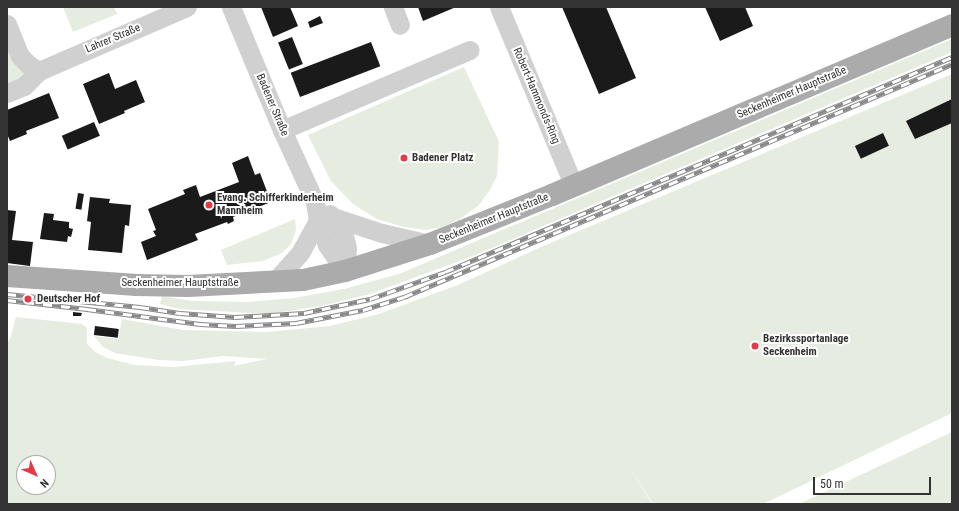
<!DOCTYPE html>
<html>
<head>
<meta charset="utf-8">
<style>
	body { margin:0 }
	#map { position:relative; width:959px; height:511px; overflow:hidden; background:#fff; font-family:"Roboto Condensed",sans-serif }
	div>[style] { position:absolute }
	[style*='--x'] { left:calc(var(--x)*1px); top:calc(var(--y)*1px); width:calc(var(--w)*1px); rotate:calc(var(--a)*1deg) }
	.green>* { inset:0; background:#e6ecdf }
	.building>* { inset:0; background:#1a1a1a; transform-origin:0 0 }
	.minor>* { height:19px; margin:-9.5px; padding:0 9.5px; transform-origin:9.5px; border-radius:9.5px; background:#d0d0d0 }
	.major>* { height:22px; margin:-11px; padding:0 11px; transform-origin:11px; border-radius:11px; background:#ababab }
	.rail>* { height:4.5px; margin-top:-2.25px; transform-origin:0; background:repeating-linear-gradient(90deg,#fff 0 9px,#888 0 18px); box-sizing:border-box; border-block:1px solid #888 }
	.dots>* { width:11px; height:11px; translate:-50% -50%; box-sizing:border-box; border:2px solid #fff; border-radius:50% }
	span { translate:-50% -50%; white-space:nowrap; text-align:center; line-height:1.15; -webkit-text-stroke:4px #fff; paint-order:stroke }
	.street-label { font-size:11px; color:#333 }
	.poi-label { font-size:11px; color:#333; font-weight:700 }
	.left { translate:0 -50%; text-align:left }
	.frame { position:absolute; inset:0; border:8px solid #333; pointer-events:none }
	.north { position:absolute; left:16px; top:455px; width:40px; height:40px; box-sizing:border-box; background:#fff; border:1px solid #adadad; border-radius:50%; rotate:135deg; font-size:11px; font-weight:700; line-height:16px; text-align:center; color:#333 }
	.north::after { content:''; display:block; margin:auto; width:14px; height:18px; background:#e63946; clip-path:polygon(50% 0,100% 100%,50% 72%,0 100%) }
	.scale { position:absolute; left:813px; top:477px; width:118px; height:18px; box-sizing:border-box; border:2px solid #333; border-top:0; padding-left:5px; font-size:12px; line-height:14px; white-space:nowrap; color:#333; -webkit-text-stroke:3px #fff; paint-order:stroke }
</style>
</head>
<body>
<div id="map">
	<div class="green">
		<div style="clip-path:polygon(63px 7px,114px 7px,117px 14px,73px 32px)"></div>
		<div style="clip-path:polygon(7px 39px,30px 77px,7px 86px)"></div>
		<div style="clip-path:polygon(952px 39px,952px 52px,473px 256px,370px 294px,321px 306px,270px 314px,179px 309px,160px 304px,162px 296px,192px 301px,248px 302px,294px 298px,344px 289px,399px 274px)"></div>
		<div style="clip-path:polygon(464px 67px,499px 142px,497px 176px,489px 191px,479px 205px,460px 219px,442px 227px,425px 230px,404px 227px,377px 219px,353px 204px,331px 181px,308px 135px)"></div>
		<div style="clip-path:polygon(evenodd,952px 74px,952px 413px,763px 504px,653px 504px,628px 465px,652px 504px,7px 504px,7px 343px,10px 339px,16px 317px,82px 324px,87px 328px,87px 344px,95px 352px,107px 358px,135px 365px,174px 367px,236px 361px,234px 366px,267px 359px,223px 356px,183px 361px,159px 360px,115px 353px,103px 347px,94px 336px,118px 339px,122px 319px,183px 330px,267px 332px,330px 326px,379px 314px,458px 285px,541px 247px,952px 74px,24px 463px,48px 463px,48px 487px,24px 487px,24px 463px)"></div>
		<div style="clip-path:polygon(295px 219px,296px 230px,291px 244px,282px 253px,263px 261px,227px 265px,221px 250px)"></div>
		<div style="clip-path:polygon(952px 432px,952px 504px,799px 504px)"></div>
	</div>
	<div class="building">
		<div style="clip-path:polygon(261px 7px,290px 7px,298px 26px,273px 37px)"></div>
		<div style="clip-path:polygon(418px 7px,456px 7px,423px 21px)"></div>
		<div style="clip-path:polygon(562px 7px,606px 7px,636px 78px,599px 94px)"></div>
		<div style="clip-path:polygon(705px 7px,745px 7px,753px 26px,720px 41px)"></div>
		<div style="clip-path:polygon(320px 16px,323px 23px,310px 28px,308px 22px)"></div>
		<div style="left:292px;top:37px;width:29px;height:15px;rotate:68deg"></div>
		<div style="left:371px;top:42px;width:26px;height:86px;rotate:69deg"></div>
		<div style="clip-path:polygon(109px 73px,115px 89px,136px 80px,145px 102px,124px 111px,125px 113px,99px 124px,83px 84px)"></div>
		<div style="clip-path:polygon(49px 93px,59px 118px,26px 131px,27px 134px,10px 141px,7px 134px,7px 110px)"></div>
		<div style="clip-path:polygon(952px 99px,952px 123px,915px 139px,906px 121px)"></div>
		<div style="left:94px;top:122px;width:15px;height:35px;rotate:67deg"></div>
		<div style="left:883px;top:133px;width:14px;height:31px;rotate:65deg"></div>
		<div style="clip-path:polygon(248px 156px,255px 175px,260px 173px,271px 202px,233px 217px,234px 221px,228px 224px,227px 222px,195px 234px,198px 240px,147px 260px,141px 242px,156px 236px,153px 231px,156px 230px,148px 209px,185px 194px,183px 190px,196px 185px,200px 197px,239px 182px,232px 163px)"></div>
		<div style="left:78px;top:193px;width:6px;height:16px;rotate:9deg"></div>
		<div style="clip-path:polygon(90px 197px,110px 199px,109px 203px,131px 205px,129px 226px,125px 225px,122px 253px,88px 250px,91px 222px,87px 221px)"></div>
		<div style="clip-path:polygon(7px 210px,16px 211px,12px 240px,33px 242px,30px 266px,7px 263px)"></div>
		<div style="clip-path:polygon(44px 213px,54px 214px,53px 220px,69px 222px,69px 228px,73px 229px,71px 237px,68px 236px,67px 242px,40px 239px)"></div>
		<div style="clip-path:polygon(73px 312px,82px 313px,81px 316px,73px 316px)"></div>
		<div style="left:95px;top:326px;width:24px;height:9px;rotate:7deg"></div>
	</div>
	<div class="minor">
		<div style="--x:231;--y:7;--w:133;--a:67.5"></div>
		<div style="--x:282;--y:130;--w:79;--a:65.4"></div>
		<div style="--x:315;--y:202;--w:18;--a:81"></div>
		<div style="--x:318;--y:220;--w:27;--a:70"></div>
		<div style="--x:327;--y:245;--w:32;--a:55"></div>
		<div style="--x:393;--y:7;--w:19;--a:69"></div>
		<div style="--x:499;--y:7;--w:194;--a:67.3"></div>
		<div style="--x:7;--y:24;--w:35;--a:68"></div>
		<div style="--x:20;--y:56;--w:13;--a:45"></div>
		<div style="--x:29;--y:65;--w:12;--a:31"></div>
		<div style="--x:39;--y:71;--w:161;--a:-23.4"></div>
		<div style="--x:7;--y:93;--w:18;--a:-22"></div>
		<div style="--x:24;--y:86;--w:21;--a:-45"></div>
		<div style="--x:282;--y:130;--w:204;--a:-23.1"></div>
		<div style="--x:330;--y:214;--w:25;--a:56"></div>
		<div style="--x:344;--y:235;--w:13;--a:77"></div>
		<div style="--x:347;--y:248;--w:23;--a:95"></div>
		<div style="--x:333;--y:217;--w:52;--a:18.1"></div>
		<div style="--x:382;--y:233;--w:49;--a:12.9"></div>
		<div style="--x:274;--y:282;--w:39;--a:-48"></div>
		<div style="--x:300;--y:253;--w:38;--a:-61"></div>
	</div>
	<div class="major">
		<div style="--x:7;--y:276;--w:130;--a:4"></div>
		<div style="--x:137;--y:285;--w:51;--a:1.1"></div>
		<div style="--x:188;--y:286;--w:115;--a:-3"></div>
		<div style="--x:303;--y:280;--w:43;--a:-12.1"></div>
		<div style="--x:345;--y:271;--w:89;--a:-17.6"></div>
		<div style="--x:430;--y:244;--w:131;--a:-21.9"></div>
		<div style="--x:552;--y:195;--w:435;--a:-23"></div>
	</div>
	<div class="rail">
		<div style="--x:7;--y:294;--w:134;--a:5.6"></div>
		<div style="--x:140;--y:307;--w:40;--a:8.5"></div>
		<div style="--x:180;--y:313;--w:55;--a:4.2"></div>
		<div style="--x:235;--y:317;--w:69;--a:-3.3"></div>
		<div style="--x:304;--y:313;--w:67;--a:-12"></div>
		<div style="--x:370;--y:299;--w:80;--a:-19.8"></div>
		<div style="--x:445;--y:272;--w:551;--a:-22.98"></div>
		<div style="--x:7;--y:300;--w:81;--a:6.4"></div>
		<div style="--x:87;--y:309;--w:114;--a:7.6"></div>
		<div style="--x:200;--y:324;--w:36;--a:3"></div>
		<div style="--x:236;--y:326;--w:60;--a:-2.9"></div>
		<div style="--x:296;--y:323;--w:68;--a:-11"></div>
		<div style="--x:363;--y:310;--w:43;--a:-17.6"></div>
		<div style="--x:404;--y:297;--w:595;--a:-23.03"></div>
	</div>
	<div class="dots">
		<div style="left:404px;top:158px;background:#e63946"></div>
		<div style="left:209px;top:205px;background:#e63946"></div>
		<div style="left:28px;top:299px;background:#e63946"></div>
		<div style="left:755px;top:346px;background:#e63946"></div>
	</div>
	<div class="street-label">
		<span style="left:113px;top:39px;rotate:-23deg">Lahrer Straße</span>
		<span style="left:792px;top:93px;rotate:-23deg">Seckenheimer Hauptstraße</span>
		<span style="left:536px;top:96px;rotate:67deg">Robert-Hammonds-Ring</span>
		<span style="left:272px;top:105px;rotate:67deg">Badener Straße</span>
		<span style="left:494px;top:219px;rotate:-22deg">Seckenheimer Hauptstraße</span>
		<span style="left:180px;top:283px">Seckenheimer Hauptstraße</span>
	</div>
	<div class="poi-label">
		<span class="left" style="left:412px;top:158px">Badener Platz</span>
		<span class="left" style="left:217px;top:205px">Evang. Schifferkinderheim<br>Mannheim</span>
		<span class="left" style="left:37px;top:299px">Deutscher Hof</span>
		<span class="left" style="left:763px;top:346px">Bezirkssportanlage<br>Seckenheim</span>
	</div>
	<div class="frame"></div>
	<div class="north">N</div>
	<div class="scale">50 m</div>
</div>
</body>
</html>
